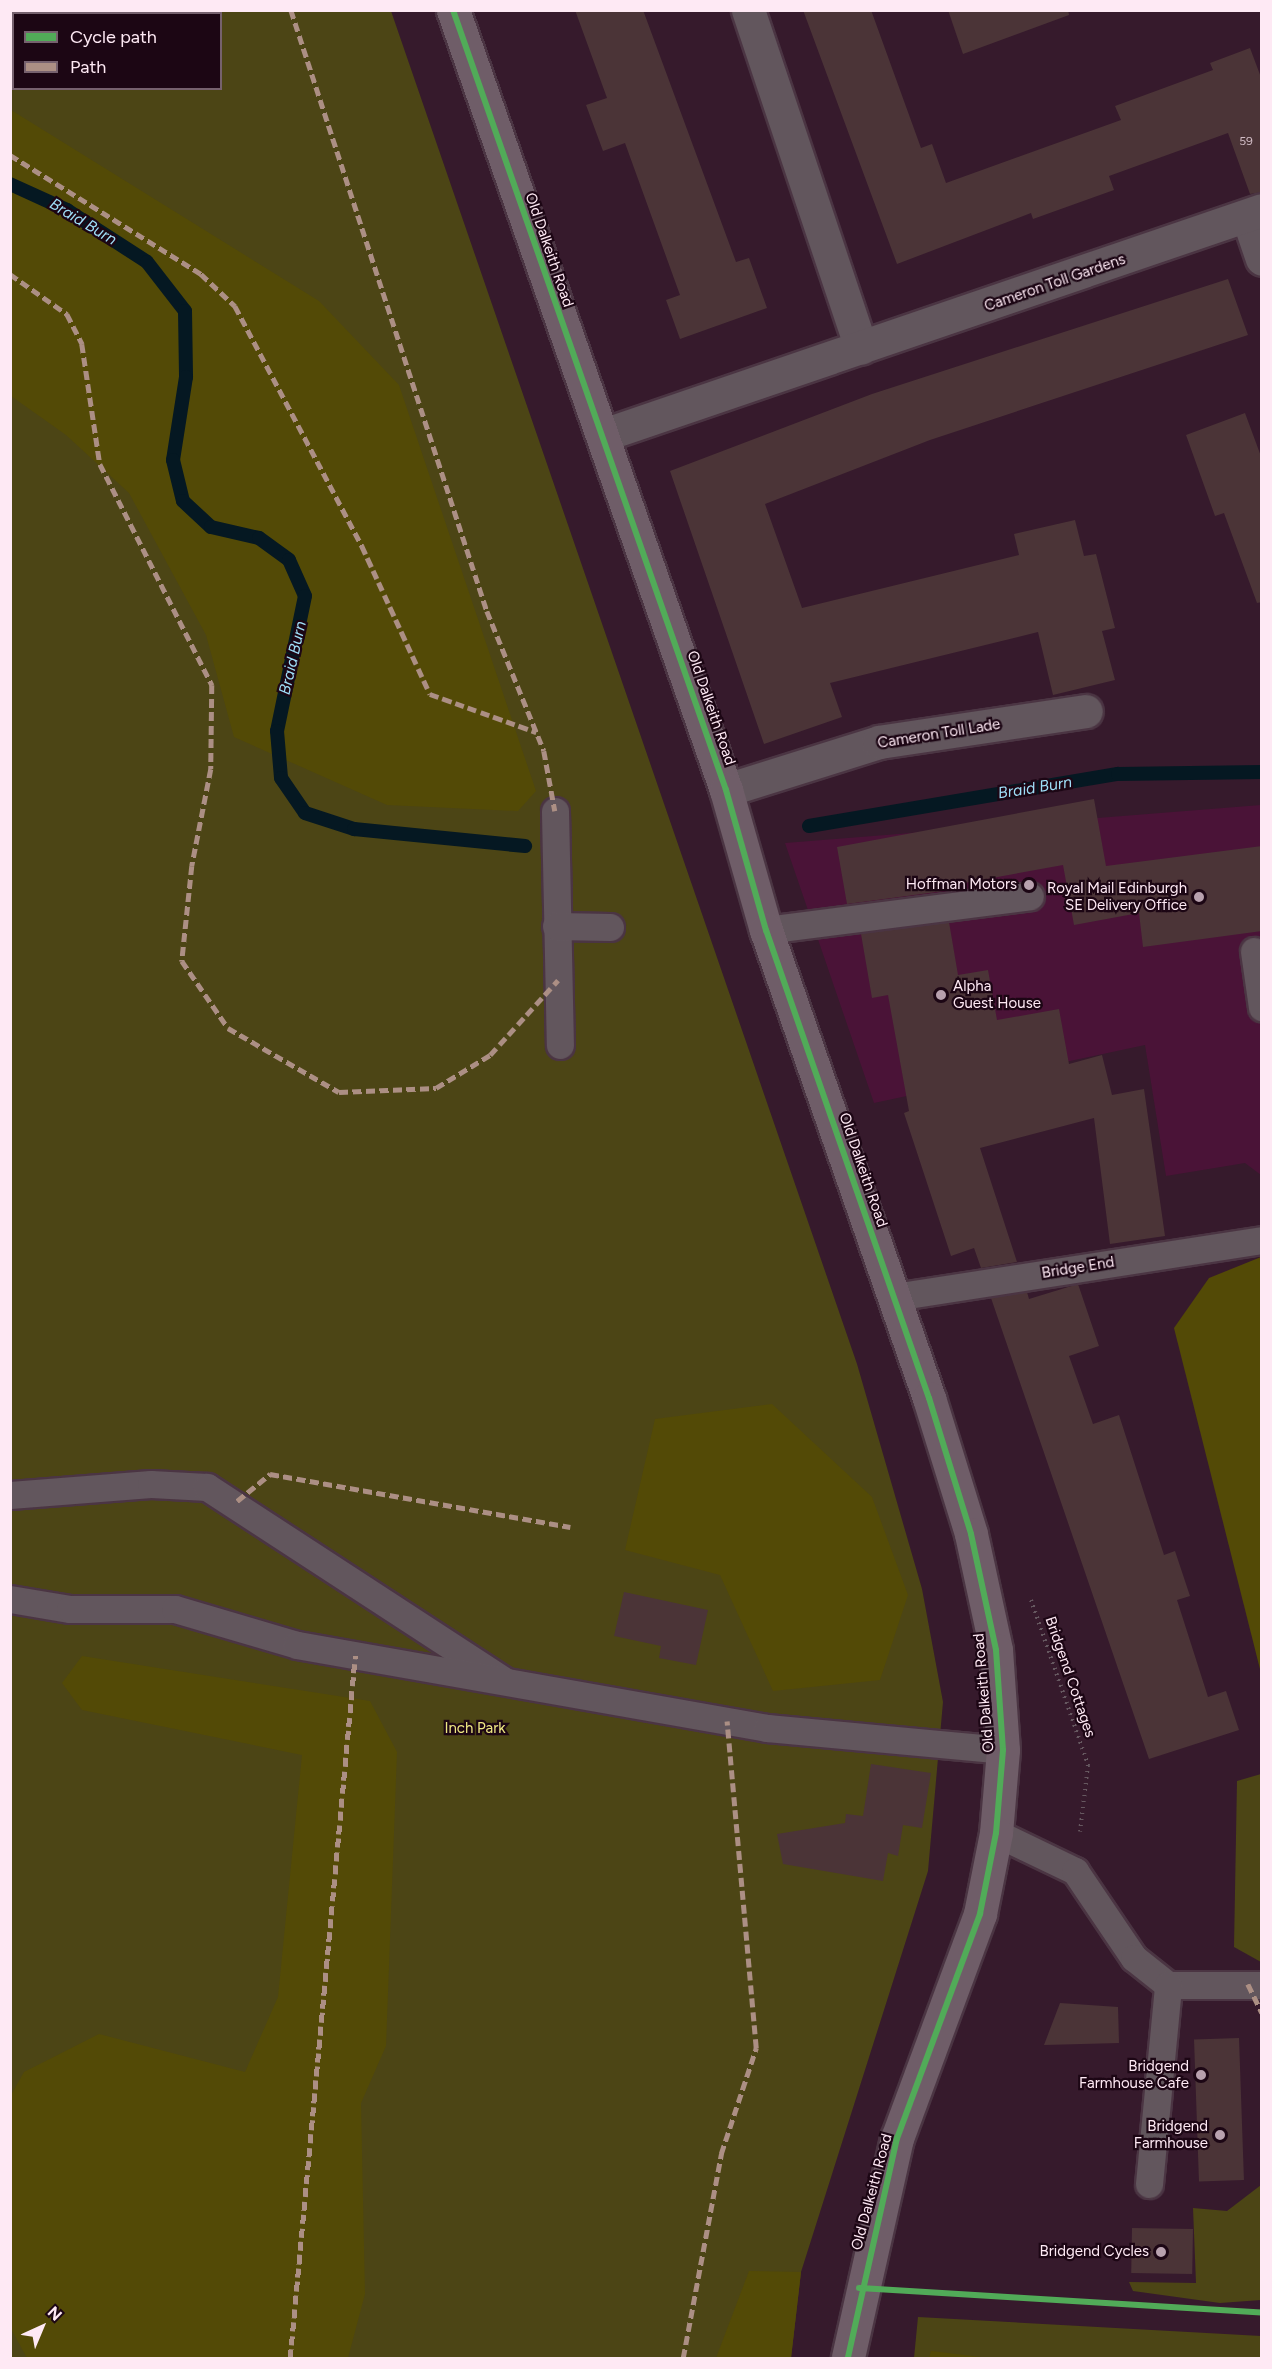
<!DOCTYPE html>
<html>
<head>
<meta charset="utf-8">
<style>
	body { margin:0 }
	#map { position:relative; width:1272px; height:2369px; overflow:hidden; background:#361a2c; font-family:Figtree,sans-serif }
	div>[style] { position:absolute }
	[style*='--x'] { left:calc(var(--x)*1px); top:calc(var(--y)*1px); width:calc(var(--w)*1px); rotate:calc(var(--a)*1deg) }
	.built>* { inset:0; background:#4a1337 }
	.green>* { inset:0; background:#4c4515 }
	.forest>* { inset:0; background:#534a06 }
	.stream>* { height:14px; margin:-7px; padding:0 7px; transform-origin:7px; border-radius:7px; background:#051822 }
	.building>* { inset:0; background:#4b3437; transform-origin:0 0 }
	.path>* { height:4px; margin-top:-2px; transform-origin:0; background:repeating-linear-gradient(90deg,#665860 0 1.5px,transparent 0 6px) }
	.roads { filter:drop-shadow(2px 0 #4b3543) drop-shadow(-2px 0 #4b3543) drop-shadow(0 2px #4b3543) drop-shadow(0 -2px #4b3543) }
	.lane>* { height:27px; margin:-13.5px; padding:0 13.5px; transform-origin:13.5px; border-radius:13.5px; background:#62565d }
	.street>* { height:33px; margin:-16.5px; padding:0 16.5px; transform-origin:16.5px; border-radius:16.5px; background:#62565d }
	.primary>* { height:33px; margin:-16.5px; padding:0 16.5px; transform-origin:16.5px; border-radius:16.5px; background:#6f5d68 }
	.quiet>* { height:4.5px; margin-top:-2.25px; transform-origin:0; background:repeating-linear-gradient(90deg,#ac8f84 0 9px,transparent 0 13.5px) }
	.cycleway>* { height:6px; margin:-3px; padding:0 3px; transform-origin:3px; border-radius:3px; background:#51ab58 }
	.dots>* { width:16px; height:16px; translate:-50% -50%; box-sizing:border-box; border:3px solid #1c0614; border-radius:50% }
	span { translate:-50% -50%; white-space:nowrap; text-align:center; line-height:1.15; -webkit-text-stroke:4.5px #1c0614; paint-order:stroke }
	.number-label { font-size:12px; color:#d1bcc5 }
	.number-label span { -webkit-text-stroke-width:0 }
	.street-label { font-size:15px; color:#fee9f4 }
	.poi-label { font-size:15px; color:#fee9f4 }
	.right { translate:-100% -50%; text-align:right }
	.left { translate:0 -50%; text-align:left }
	.park-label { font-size:15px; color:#efe884 }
	.water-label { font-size:16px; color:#9fdff8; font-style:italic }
	.frame { position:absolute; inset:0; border:12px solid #fee9f4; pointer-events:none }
	.legend { position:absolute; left:12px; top:12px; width:210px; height:78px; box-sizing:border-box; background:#1c0614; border:2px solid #76616e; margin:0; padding:8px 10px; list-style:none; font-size:18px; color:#fee9f4 }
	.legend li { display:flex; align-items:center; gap:12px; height:30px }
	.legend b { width:30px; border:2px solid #76616e }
	.north { position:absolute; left:12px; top:2297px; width:60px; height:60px; -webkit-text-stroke:4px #1c0614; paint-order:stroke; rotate:44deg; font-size:16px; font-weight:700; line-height:24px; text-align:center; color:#fee9f4 }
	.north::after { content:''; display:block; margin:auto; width:21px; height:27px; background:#fee9f4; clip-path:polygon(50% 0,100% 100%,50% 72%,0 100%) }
</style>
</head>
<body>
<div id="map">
	<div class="built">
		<div style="clip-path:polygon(1261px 805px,1261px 1175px,1245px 1163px,1166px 1176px,1145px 1045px,874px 1103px,785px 843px)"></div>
	</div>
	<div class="green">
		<div style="clip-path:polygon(evenodd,11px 11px,391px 11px,857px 1364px,922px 1589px,943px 1702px,928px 1871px,801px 2272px,791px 2358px,11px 2358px,11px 11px,14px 14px,220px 14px,220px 88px,14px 88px,14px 14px)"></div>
		<div style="clip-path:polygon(1261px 1774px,1262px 1774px,1261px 1962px,1234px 1947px,1237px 1781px)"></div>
		<div style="clip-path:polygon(1261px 2185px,1261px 2300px,1220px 2303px,1133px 2291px,1129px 2282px,1196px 2283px,1193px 2208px,1227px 2211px)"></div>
		<div style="clip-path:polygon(918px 2317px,1261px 2336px,1261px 2358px,914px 2358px)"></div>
	</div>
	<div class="forest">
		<div style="clip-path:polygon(11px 110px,319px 301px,399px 385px,536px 791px,518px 811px,387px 805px,234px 737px,206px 635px,129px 493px,66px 435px,11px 396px)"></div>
		<div style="clip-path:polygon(1261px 1257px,1261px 1673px,1174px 1328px,1209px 1278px)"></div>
		<div style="clip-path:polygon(772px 1404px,872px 1497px,908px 1595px,880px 1680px,773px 1691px,720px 1575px,625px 1550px,655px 1419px)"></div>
		<div style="clip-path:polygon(82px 1656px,370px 1701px,397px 1752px,386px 2046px,361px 2103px,365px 2294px,348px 2358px,27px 2358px,11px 2329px,11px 2095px,24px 2072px,99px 2034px,245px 2072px,278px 1997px,302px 1755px,82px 1710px,62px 1683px)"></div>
		<div style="clip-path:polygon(749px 2271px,801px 2272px,791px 2358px,716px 2358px)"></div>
		<div style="clip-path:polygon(931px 2351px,989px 2358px,929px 2358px)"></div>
	</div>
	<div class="stream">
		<div style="--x:10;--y:184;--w:63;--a:24.5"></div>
		<div style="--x:67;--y:210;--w:95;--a:33"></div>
		<div style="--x:147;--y:262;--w:62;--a:52.2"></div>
		<div style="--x:185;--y:311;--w:66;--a:89.1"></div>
		<div style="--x:186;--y:377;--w:84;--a:98.9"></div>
		<div style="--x:173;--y:460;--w:42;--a:76.3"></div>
		<div style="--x:183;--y:501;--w:38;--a:43"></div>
		<div style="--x:211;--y:527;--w:49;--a:12.9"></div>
		<div style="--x:259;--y:538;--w:37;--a:36"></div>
		<div style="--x:289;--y:560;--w:39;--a:66"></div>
		<div style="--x:305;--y:596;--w:138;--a:101.7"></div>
		<div style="--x:277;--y:731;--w:47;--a:85.1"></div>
		<div style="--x:281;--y:778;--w:42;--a:55.6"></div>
		<div style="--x:305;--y:813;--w:52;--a:18.1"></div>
		<div style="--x:354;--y:829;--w:172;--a:5.7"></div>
		<div style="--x:809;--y:826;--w:313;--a:-9.6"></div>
		<div style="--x:1118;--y:774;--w:144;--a:-0.8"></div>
	</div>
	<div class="building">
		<div style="clip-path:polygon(575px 10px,643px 10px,736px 262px,749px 258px,767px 308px,680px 339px,666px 300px,680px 295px,625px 143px,603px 151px,586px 105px,607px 98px)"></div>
		<div style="clip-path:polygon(803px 10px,871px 10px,921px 148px,932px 144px,946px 183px,1121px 120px,1115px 106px,1213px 70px,1210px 63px,1250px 48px,1262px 80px,1262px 192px,1250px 194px,1228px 133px,1109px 176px,1114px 190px,1033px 219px,1031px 213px,897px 264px)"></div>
		<div style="clip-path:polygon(948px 10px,1068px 10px,1069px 15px,963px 54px)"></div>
		<div style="clip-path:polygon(1228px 279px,1248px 335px,930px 440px,765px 504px,802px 608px,1019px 555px,1014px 534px,1075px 520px,1084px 556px,1096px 554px,1115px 628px,1102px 631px,1115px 680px,1053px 695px,1038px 632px,830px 683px,842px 717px,764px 744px,670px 471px,872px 394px)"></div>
		<div style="clip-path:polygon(1245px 413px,1262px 459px,1262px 602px,1257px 603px,1224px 513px,1215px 516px,1186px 435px)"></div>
		<div style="clip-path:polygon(1094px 799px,1106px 866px,1262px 846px,1262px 931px,1143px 947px,1139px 913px,1074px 925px,1063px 865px,943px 887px,944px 891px,847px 904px,837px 847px)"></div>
		<div style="clip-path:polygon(949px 922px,958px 975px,988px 970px,997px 1020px,1059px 1009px,1069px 1064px,1102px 1055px,1112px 1095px,1144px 1089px,1165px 1236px,1110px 1244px,1094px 1118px,980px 1148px,1017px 1262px,981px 1268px,974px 1248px,951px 1256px,904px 1113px,909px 1111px,888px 995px,872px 998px,861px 934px)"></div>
		<div style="clip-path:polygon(1078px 1284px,1099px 1346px,1069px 1356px,1093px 1424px,1119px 1415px,1164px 1555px,1175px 1551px,1190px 1596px,1177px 1600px,1208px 1697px,1226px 1691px,1239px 1730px,1149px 1759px,991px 1298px,1027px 1292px,1029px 1299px)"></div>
		<div style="clip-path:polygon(624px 1592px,708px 1610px,696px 1665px,659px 1658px,661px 1646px,614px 1636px)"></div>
		<div style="clip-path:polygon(871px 1764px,931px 1773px,922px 1828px,903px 1825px,898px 1856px,888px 1853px,883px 1881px,783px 1864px,777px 1834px,845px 1823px,846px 1814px,863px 1816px)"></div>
		<div style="clip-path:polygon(1060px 2003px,1118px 2007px,1119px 2043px,1044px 2045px)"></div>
		<div style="left:1239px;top:2038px;width:142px;height:45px;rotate:88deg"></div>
		<div style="left:1132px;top:2228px;width:61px;height:45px;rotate:1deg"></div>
	</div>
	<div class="path">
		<div style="--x:1031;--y:1600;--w:175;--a:70.9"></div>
		<div style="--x:1088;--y:1765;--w:67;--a:96.8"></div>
	</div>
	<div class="roads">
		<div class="lane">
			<div style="--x:555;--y:811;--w:234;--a:88.8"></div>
			<div style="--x:556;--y:926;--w:54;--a:1.1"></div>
			<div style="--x:766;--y:930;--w:266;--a:-7.3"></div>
			<div style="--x:1254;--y:951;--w:57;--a:81.9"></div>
			<div style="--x:894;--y:1297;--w:372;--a:-8.8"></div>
			<div style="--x:10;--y:1495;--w:141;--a:-4.5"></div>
			<div style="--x:151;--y:1484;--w:56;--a:3.1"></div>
			<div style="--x:207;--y:1487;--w:352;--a:33.1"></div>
			<div style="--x:10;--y:1599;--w:61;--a:9.5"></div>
			<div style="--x:70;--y:1609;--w:105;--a:0"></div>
			<div style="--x:175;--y:1609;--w:127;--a:16.4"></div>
			<div style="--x:297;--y:1645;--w:477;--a:10"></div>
			<div style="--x:767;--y:1728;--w:237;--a:5.3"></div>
			<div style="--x:996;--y:1833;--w:88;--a:25.7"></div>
			<div style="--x:1075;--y:1871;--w:105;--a:55.9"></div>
			<div style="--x:1134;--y:1958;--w:43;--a:38.5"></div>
			<div style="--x:1168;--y:1985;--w:94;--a:0"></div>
			<div style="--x:1149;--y:2184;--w:200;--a:-84.5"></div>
		</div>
		<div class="street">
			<div style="--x:748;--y:10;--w:356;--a:71.5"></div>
			<div style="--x:1248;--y:218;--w:43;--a:71.1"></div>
			<div style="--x:603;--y:435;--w:696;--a:-18.85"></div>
			<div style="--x:726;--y:790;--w:160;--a:-17.4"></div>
			<div style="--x:879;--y:742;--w:209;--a:-8.5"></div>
		</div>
		<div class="primary">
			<div style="--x:453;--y:10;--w:826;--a:70.71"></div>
			<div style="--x:726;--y:790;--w:146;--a:74.1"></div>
			<div style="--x:766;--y:930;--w:496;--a:70.8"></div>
			<div style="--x:929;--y:1398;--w:142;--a:72.8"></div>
			<div style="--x:971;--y:1534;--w:119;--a:77.8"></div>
			<div style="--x:996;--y:1650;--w:100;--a:86"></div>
			<div style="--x:1003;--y:1750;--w:83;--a:94.8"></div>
			<div style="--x:996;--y:1833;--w:83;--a:101.2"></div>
			<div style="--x:980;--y:1914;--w:239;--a:110.3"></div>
			<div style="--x:897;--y:2138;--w:225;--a:102.6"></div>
		</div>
	</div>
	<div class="quiet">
		<div style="--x:291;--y:10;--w:632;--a:71.94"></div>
		<div style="--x:487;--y:611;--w:151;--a:67.8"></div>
		<div style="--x:544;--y:751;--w:61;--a:79.6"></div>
		<div style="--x:10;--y:155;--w:225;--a:31.9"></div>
		<div style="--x:201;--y:274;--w:47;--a:43.3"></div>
		<div style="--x:235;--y:306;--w:272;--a:62.1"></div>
		<div style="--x:362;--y:546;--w:163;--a:65.3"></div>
		<div style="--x:430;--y:694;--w:113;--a:19.7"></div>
		<div style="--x:10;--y:274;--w:70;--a:35.1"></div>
		<div style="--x:67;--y:314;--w:34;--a:63"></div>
		<div style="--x:82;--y:344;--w:121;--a:81.5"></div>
		<div style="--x:100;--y:464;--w:248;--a:63.1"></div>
		<div style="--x:212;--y:685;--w:84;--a:90.7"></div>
		<div style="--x:211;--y:769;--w:99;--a:101.1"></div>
		<div style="--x:192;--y:866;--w:96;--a:96"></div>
		<div style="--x:182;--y:961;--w:81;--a:55.5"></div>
		<div style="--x:228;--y:1028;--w:128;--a:30"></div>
		<div style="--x:339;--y:1092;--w:97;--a:-2.4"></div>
		<div style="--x:436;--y:1088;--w:63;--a:-31.4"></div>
		<div style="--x:490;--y:1055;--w:101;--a:-47.8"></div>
		<div style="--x:237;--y:1501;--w:43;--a:-39.3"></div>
		<div style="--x:270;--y:1474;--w:305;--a:10"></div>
		<div style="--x:1248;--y:1984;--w:32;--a:64"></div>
		<div style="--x:290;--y:2358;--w:705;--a:-84.71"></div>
		<div style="--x:683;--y:2358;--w:208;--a:-79.4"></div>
		<div style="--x:721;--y:2154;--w:112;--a:-71.7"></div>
		<div style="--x:756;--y:2048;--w:328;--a:-95.1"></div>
	</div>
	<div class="cycleway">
		<div style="--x:453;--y:10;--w:826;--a:70.71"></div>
		<div style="--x:726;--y:790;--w:146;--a:74.1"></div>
		<div style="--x:766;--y:930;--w:496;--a:70.8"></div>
		<div style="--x:929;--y:1398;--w:142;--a:72.8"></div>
		<div style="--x:971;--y:1534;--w:119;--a:77.8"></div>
		<div style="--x:996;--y:1650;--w:100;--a:86"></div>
		<div style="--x:1003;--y:1750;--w:83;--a:94.8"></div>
		<div style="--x:996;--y:1833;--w:83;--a:101.2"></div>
		<div style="--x:980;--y:1914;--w:239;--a:110.3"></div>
		<div style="--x:897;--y:2138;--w:225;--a:102.6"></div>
		<div style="--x:859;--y:2288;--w:404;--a:3.5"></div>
	</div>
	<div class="dots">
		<div style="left:1029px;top:885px;background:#b8a1ae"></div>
		<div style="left:1199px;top:897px;background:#b8a1ae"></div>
		<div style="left:941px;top:995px;background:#b8a1ae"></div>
		<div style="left:1201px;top:2075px;background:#b8a1ae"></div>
		<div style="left:1220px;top:2135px;background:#b8a1ae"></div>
		<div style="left:1161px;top:2252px;background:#b8a1ae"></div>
	</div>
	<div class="number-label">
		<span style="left:1246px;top:142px">59</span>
	</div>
	<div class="street-label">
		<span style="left:549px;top:250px;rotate:71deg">Old Dalkeith Road</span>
		<span style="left:1055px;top:283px;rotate:-19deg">Cameron Toll Gardens</span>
		<span style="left:711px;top:708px;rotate:71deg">Old Dalkeith Road</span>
		<span style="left:939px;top:734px;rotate:-9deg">Cameron Toll Lade</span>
		<span style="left:863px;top:1170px;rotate:71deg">Old Dalkeith Road</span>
		<span style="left:1078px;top:1268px;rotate:-9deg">Bridge End</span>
		<span style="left:1070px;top:1677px;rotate:71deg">Bridgend Cottages</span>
		<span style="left:984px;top:1693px;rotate:-95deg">Old Dalkeith Road</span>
		<span style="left:872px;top:2192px;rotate:-75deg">Old Dalkeith Road</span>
	</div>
	<div class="poi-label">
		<span class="right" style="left:1017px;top:885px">Hoffman Motors</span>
		<span class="right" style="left:1187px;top:897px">Royal Mail Edinburgh<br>SE Delivery Office</span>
		<span class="left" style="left:953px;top:995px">Alpha<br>Guest House</span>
		<span class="right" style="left:1189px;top:2075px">Bridgend<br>Farmhouse Cafe</span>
		<span class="right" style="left:1208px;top:2135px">Bridgend<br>Farmhouse</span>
		<span class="right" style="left:1149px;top:2252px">Bridgend Cycles</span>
	</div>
	<div class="park-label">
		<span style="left:475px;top:1729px">Inch Park</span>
	</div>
	<div class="water-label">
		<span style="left:83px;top:222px;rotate:31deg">Braid Burn</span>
		<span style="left:293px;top:658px;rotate:-77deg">Braid Burn</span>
		<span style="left:1035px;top:788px;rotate:-9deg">Braid Burn</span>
	</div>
	<div class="frame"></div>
	<ul class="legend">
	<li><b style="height:8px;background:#51ab58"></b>Cycle path</li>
	<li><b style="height:8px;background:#ac8f84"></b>Path</li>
	</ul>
	<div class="north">N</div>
</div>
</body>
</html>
